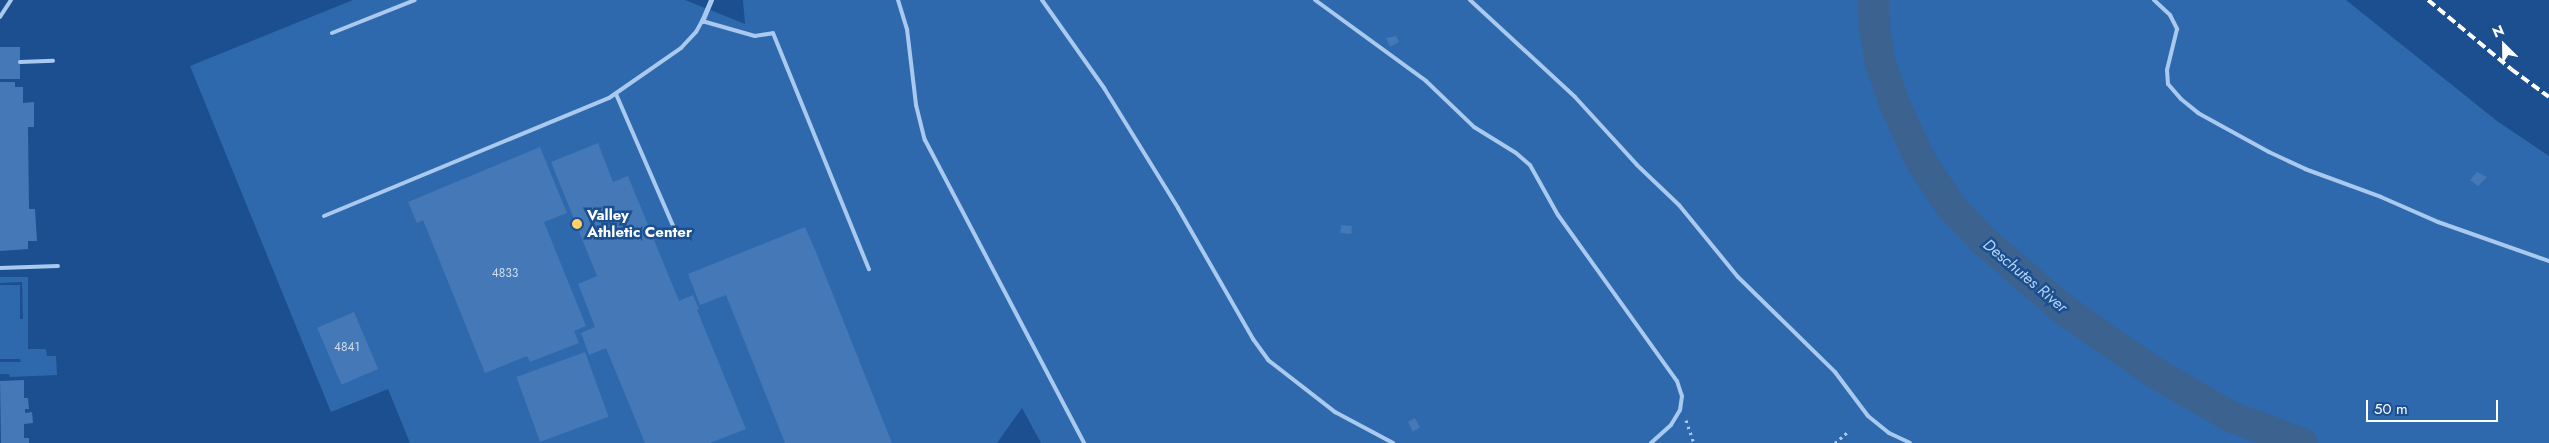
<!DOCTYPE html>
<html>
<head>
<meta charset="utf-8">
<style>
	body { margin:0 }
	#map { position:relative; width:2549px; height:443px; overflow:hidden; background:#1b4f8f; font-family:Jost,sans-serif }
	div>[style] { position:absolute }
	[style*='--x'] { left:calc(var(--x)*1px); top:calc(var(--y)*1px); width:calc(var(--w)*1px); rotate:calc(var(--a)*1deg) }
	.green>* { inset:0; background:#2e69ad }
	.river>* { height:31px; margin:-15.5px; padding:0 15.5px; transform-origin:15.5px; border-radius:15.5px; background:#3c6290 }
	.building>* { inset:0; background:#4478b7; transform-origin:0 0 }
	.path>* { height:3px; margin-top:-1.5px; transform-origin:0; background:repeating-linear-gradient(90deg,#a9c9ee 0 2.5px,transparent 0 6.5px) }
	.lane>* { height:4px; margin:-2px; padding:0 2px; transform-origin:2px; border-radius:2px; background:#a9c9ee }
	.street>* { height:5px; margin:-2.5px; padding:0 2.5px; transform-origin:2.5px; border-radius:2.5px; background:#a9c9ee }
	.rail>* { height:4px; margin-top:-2px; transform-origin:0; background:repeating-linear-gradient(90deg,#fff 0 9px,transparent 0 13px) }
	.dots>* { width:14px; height:14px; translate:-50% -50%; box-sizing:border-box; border:2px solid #1b4f8f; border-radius:50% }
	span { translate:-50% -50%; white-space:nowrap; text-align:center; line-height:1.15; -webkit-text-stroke:5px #1b4f8f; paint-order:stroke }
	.number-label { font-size:12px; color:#d0dded }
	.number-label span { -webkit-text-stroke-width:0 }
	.poi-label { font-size:15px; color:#fff; font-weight:700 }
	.left { translate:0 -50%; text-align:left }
	.water-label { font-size:16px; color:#b5d3f5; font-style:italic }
	.north { position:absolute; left:2479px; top:20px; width:50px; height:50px; -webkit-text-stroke:4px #1b4f8f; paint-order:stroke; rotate:337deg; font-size:14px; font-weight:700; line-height:20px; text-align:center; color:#fff }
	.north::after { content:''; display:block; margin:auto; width:18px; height:22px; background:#fff; clip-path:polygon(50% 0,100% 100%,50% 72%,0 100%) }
	.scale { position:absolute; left:2366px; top:400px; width:132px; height:22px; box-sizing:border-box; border:2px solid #fff; border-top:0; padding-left:6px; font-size:15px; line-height:18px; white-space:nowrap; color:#fff; -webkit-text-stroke:4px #1b4f8f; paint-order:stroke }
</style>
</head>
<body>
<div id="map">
	<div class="green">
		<div style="clip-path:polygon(353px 0,685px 0,745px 24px,743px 0,2346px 0,2497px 121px,2549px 156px,2549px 443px,1041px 443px,1022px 408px,997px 443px,410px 443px,388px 389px,331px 412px,190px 66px)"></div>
		<div style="clip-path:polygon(0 277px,28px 277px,28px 349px,46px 349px,47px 356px,56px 356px,57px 375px,10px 377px,9px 374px,0 374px,0 362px,21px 362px,20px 359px,0 359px,0 285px,20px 285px,20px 319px,23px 319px,22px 282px,0 283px)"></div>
	</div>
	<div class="river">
		<div style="--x:1873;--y:0;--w:27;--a:88"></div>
		<div style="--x:1874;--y:27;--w:36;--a:81"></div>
		<div style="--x:1880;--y:63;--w:42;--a:70.7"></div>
		<div style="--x:1894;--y:103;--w:63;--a:65.5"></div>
		<div style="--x:1920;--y:160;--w:56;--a:56.6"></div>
		<div style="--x:1951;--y:207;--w:47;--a:45.9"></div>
		<div style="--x:1984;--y:241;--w:103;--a:40.7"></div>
		<div style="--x:2062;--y:308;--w:112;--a:34.8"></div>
		<div style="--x:2154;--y:372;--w:88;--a:30.1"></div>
		<div style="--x:2230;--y:416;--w:77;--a:20.6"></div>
	</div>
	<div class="building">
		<div style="clip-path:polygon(1396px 36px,1399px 42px,1390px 47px,1386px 38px)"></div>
		<div style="left:20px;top:47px;width:32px;height:20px;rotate:90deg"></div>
		<div style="clip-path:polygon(0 82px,15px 82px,15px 87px,23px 87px,23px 103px,34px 102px,34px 127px,28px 127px,29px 209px,35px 209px,37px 241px,28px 241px,28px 249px,0 251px)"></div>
		<div style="clip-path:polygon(598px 143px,613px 182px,628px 176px,679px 301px,693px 295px,699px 309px,697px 310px,746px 429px,710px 443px,645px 443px,606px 348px,589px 355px,581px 333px,595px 327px,578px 284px,597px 276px,551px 162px)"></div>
		<div style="clip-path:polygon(540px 147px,567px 213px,544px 222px,586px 326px,574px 331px,579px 343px,530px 362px,527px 356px,485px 373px,423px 220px,417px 223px,408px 202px)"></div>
		<div style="clip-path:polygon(2477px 172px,2487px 177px,2478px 186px,2470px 180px)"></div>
		<div style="left:1341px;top:225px;width:11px;height:8px;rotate:5deg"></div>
		<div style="clip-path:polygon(805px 227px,816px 252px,892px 443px,785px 443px,726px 295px,700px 305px,688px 274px)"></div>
		<div style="left:354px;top:312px;width:62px;height:40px;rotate:67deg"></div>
		<div style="left:585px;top:352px;width:69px;height:73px;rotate:70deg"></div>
		<div style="clip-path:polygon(24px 380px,24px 398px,28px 398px,29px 409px,25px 409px,25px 413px,32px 412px,33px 423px,24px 424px,24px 438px,29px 438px,29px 443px,1px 443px,0 381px)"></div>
		<div style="left:1415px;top:418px;width:11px;height:8px;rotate:63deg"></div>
	</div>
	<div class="path">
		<div style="--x:1686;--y:420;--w:24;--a:71"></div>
		<div style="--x:1835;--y:443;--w:18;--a:-41"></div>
	</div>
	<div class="lane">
		<div style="--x:898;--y:0;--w:30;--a:73"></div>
		<div style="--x:907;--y:29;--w:77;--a:83.2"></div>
		<div style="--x:916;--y:105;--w:36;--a:76"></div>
		<div style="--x:925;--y:140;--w:342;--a:62.3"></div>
		<div style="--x:1042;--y:0;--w:108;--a:54.8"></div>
		<div style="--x:1104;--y:88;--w:141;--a:58.3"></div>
		<div style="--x:1178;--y:208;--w:151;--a:60.2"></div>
		<div style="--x:1253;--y:339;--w:26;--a:54"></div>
		<div style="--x:1268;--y:360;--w:85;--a:37.8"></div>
		<div style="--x:1335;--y:412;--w:66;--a:28.1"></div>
		<div style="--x:1315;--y:0;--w:137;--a:36.1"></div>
		<div style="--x:1426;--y:81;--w:66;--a:43.8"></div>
		<div style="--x:1474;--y:127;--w:49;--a:31.8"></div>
		<div style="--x:1516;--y:153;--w:18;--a:41"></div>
		<div style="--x:1530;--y:165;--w:57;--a:60.8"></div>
		<div style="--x:1558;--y:215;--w:204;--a:54.4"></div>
		<div style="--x:1677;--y:381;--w:16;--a:72"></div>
		<div style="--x:1682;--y:396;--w:14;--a:98"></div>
		<div style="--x:1680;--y:410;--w:17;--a:121"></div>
		<div style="--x:1671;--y:425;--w:27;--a:138"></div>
		<div style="--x:1470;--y:0;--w:143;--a:42.7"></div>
		<div style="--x:1575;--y:97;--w:92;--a:47.6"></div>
		<div style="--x:1637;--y:165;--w:58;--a:43.6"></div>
		<div style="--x:1679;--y:205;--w:93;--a:50.7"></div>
		<div style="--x:1738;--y:277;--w:136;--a:44.4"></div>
		<div style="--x:1835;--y:372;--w:55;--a:53.1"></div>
		<div style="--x:1868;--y:416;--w:27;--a:39"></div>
		<div style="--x:1889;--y:433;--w:23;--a:25"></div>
		<div style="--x:2154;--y:0;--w:22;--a:43"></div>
		<div style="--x:2170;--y:15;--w:16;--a:63"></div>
		<div style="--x:2177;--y:29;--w:42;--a:103.7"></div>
		<div style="--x:2167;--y:70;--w:14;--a:86"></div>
		<div style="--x:2168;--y:84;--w:20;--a:49"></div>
		<div style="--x:2181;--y:99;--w:22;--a:39"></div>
		<div style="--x:2198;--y:113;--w:81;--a:28.8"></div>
		<div style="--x:2269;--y:152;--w:40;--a:25"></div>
		<div style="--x:2305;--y:169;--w:81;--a:20.2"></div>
		<div style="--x:2381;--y:197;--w:62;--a:23.7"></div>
		<div style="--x:2438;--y:222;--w:118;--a:19.4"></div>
		<div style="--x:0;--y:17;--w:20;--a:-57"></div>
		<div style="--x:332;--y:33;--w:89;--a:-21.7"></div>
		<div style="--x:20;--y:62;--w:33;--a:-2"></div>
		<div style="--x:616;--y:94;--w:144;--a:66.6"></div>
		<div style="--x:324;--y:216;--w:308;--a:-22.5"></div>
		<div style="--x:609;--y:98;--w:88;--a:-34.8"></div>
		<div style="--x:681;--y:48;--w:22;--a:-47"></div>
		<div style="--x:696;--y:32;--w:13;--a:-61"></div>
		<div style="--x:702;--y:21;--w:55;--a:15.8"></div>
		<div style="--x:755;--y:36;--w:18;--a:-9"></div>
		<div style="--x:773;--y:33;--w:255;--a:67.9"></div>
		<div style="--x:0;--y:268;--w:58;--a:-2"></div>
	</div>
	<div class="street">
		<div style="--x:702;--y:21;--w:23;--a:-67"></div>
	</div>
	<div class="rail">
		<div style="--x:2428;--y:0;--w:108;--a:39.7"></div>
		<div style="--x:2511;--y:69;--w:47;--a:36.4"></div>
	</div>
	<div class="dots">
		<div style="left:577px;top:224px;background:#ffd166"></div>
	</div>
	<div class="number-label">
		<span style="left:505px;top:274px">4833</span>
		<span style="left:347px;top:348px">4841</span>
	</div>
	<div class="poi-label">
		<span class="left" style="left:587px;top:224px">Valley<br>Athletic Center</span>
	</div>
	<div class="water-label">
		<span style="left:2025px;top:276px;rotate:40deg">Deschutes River</span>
	</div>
	<div class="north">N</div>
	<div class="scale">50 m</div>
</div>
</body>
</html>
